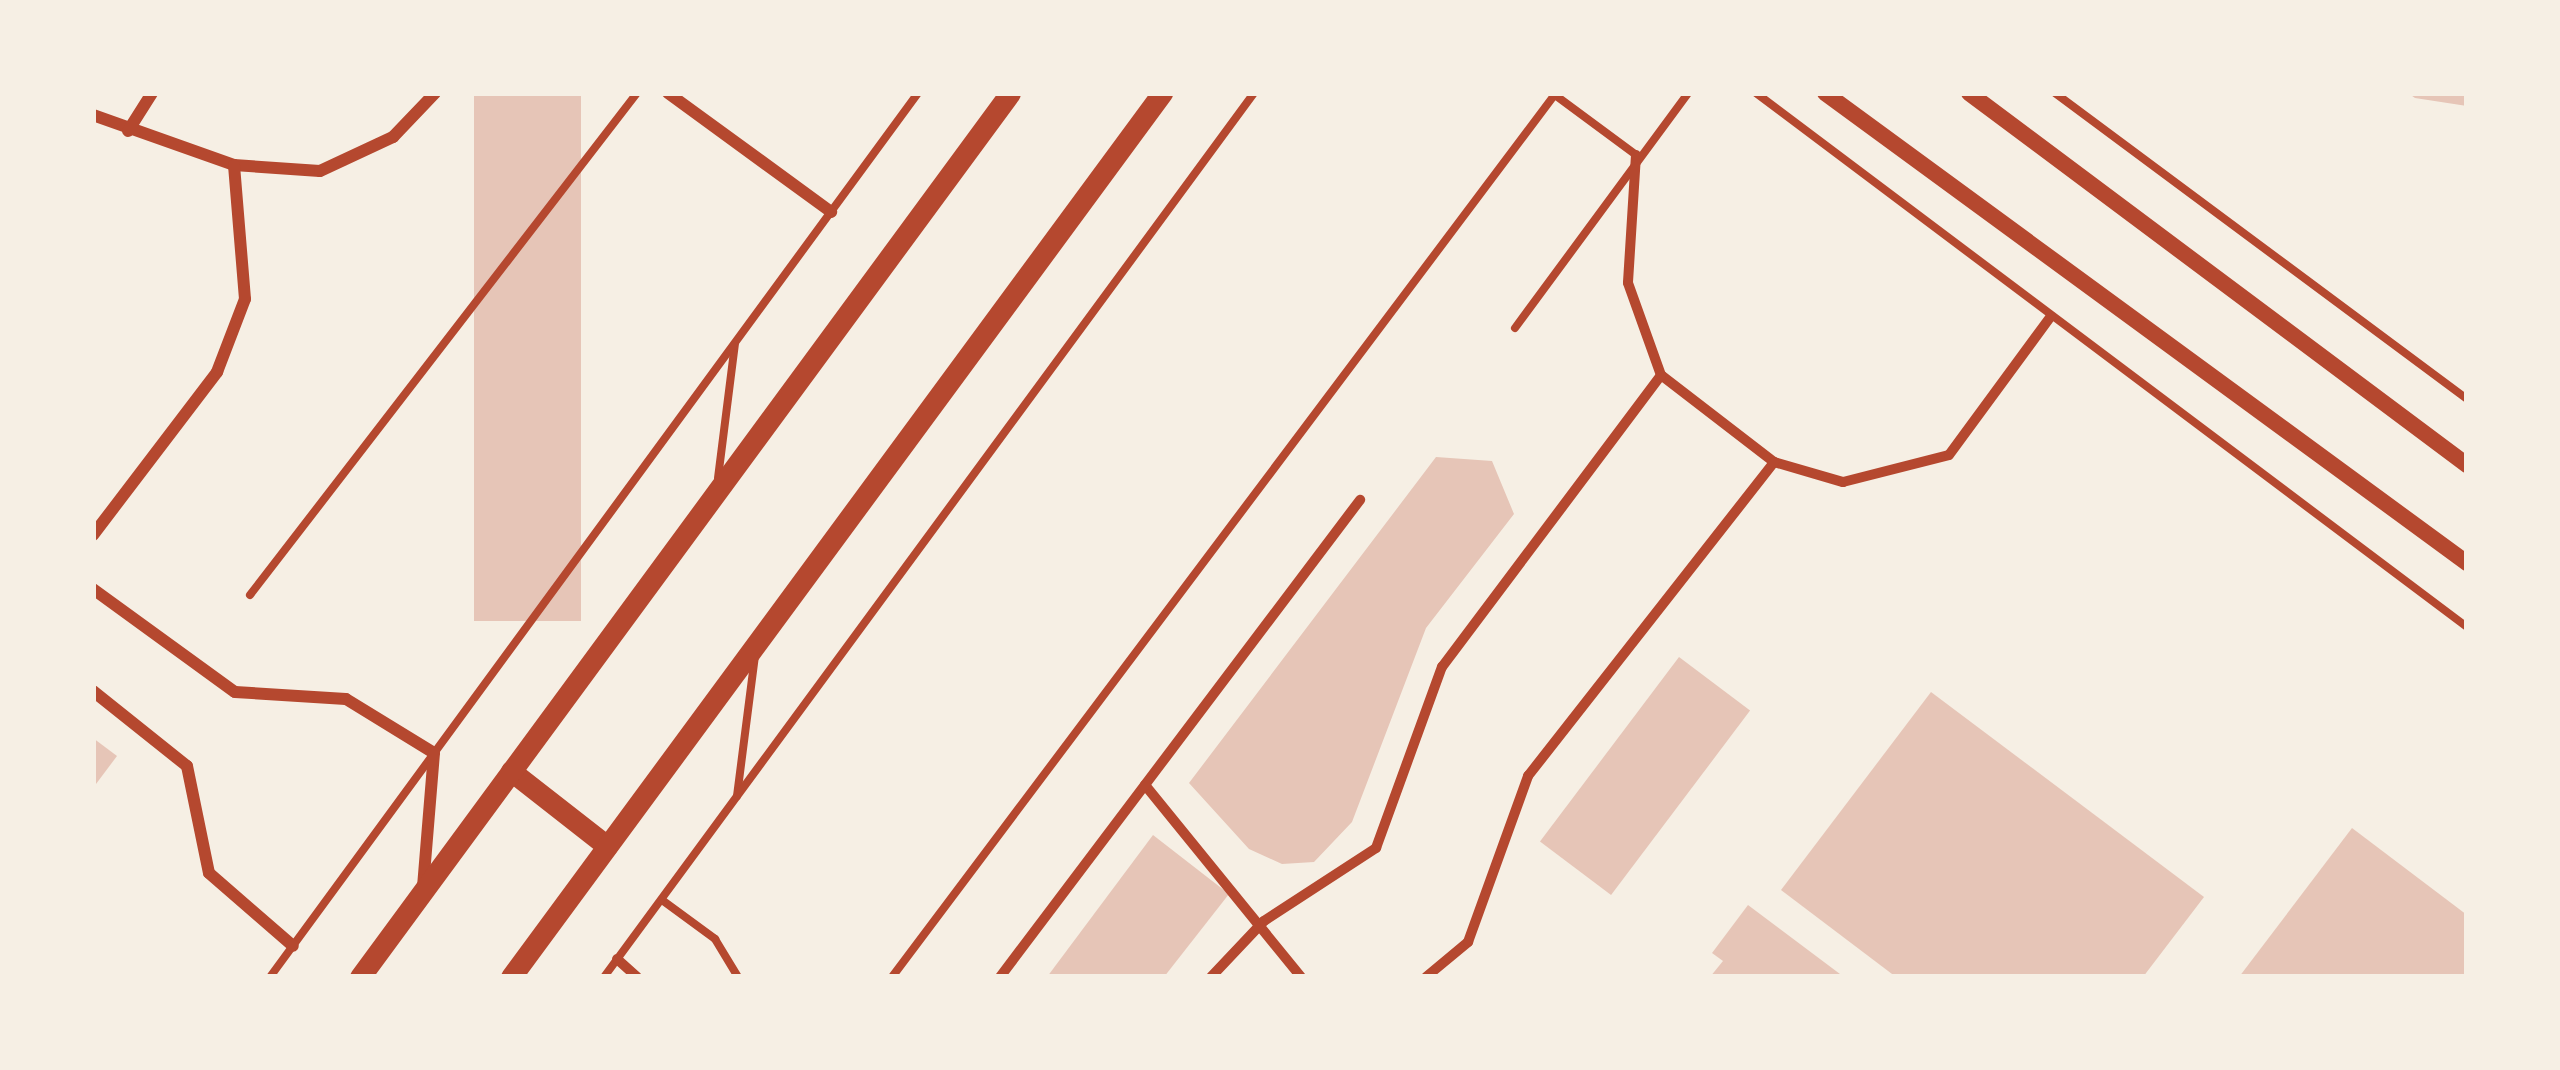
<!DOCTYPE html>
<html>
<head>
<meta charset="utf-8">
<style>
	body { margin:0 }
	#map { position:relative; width:2560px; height:1070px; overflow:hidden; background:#f6efe4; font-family:"Crimson Pro",serif }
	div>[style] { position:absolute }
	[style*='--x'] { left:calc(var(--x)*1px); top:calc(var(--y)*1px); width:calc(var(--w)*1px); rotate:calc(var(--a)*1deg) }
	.building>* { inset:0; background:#e6c5b7; transform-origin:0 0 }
	.service>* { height:8px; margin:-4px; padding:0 4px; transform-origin:4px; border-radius:4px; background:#b5482f }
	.pedestrian>* { height:10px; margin:-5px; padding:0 5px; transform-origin:5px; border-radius:5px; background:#b5482f }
	.minor>* { height:12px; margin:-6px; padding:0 6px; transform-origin:6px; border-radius:6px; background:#b5482f }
	.tertiary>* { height:16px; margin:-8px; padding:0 8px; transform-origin:8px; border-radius:8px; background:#b5482f }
	.primary>* { height:21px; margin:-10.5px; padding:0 10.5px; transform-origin:10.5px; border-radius:10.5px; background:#b5482f }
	span { translate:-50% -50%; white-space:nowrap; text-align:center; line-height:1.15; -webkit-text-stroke:12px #f6efe4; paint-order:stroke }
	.frame { position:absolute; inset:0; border:96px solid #f6efe4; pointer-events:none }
</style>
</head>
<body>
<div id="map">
	<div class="building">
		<div style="left:474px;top:93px;width:107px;height:528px"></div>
		<div style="clip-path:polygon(2408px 93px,2467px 93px,2467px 106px,2415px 98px)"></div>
		<div style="clip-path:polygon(1436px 457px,1492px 461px,1514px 514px,1426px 628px,1352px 822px,1314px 862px,1282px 864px,1249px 849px,1189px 783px)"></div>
		<div style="left:1679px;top:657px;width:89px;height:231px;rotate:37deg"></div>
		<div style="clip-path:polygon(1931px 692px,2204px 897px,2143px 977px,1896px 977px,1781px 890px)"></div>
		<div style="clip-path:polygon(93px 738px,117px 756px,93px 788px)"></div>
		<div style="clip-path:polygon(2352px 828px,2467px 915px,2467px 977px,2239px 977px)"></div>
		<div style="clip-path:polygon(1153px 835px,1229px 894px,1164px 977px,1047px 977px)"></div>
		<div style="clip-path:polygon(1748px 905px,1844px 977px,1710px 977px,1723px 961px,1712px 953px)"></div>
	</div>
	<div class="service">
		<div style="--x:1756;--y:93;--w:889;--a:36.91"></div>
		<div style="--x:2055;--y:93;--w:513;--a:36.6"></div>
		<div style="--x:1555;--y:95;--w:101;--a:36.5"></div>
		<div style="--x:1515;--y:328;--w:292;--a:-53.6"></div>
		<div style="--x:718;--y:478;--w:135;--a:-82.8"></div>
		<div style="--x:250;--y:595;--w:634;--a:-52.37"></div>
		<div style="--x:737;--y:796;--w:141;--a:-82.7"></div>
		<div style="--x:662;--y:900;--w:66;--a:36.3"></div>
		<div style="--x:715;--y:939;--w:44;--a:58.8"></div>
		<div style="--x:270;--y:977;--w:1096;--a:-53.76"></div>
		<div style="--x:604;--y:977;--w:1097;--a:-53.67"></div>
		<div style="--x:892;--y:977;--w:1106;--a:-53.09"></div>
	</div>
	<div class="pedestrian">
		<div style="--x:1636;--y:155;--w:128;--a:93.6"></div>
		<div style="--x:1628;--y:283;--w:98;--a:70.3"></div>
		<div style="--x:1661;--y:375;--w:143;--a:37.6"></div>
		<div style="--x:1774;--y:462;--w:72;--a:16.2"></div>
		<div style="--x:1843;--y:482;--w:109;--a:-14.3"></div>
		<div style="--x:1949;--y:455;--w:172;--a:-53.7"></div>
		<div style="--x:1145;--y:785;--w:247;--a:50.9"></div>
		<div style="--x:617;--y:959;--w:27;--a:42"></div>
		<div style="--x:1000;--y:977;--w:598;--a:-52.96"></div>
		<div style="--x:1211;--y:977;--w:77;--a:-46.6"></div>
		<div style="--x:1264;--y:921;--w:134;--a:-33.1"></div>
		<div style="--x:1376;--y:848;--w:193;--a:-70"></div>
		<div style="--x:1442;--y:667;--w:365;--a:-53.1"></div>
		<div style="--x:1426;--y:977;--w:55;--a:-39.8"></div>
		<div style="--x:1468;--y:942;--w:177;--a:-70.1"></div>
		<div style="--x:1528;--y:776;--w:399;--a:-51.9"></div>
	</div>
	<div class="minor">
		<div style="--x:668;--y:93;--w:202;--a:36.1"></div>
		<div style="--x:93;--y:115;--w:150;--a:19.5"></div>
		<div style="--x:234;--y:165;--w:86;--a:4"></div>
		<div style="--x:320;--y:171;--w:81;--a:-25"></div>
		<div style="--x:393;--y:137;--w:61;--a:-46.3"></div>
		<div style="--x:128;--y:131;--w:45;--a:-57.7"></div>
		<div style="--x:93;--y:535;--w:205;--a:-52.7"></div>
		<div style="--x:217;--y:372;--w:78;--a:-69"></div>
		<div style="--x:245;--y:299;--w:134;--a:-94.7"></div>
		<div style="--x:93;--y:589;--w:175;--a:36"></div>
		<div style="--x:235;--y:692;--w:111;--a:3.6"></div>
		<div style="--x:346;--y:699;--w:103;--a:31.5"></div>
		<div style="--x:434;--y:753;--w:135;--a:94.7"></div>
		<div style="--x:93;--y:691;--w:120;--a:38.6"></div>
		<div style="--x:187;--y:766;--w:109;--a:78.4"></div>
		<div style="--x:209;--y:873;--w:111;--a:41"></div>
	</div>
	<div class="tertiary">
		<div style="--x:1825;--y:93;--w:796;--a:36.21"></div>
		<div style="--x:1969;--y:93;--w:622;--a:36.76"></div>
	</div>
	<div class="primary">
		<div style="--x:511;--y:771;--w:122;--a:38"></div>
		<div style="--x:360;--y:977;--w:1097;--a:-53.67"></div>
		<div style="--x:511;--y:977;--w:1098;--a:-53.63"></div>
	</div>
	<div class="frame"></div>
</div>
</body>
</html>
